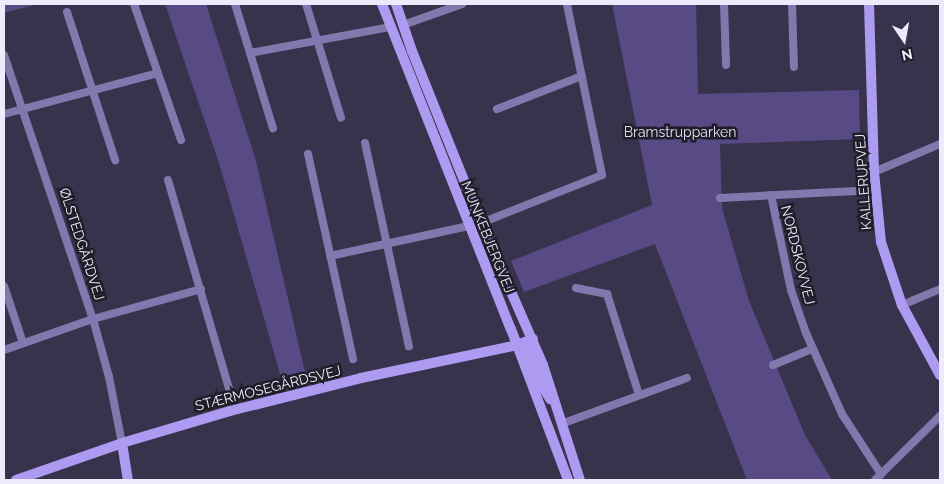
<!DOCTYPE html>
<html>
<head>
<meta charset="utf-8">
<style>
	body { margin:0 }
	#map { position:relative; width:944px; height:484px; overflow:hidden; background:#38334c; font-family:Raleway,sans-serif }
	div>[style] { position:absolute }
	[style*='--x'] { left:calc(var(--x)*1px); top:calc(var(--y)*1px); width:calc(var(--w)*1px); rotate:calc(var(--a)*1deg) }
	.green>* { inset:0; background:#574a85 }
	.street>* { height:8px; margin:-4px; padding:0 4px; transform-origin:4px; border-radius:4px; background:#8278ae }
	.secondary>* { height:10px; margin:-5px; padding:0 5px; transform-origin:5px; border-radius:5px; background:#ad9bf2 }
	span { translate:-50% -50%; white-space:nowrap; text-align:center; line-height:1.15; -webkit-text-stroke:5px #1f1d28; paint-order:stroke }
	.park-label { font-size:14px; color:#e2dff5 }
	.street-label { font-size:14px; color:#edebfb }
	.frame { position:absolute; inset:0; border:5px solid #edebfb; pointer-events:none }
	.north { position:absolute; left:879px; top:15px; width:50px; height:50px; -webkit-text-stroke:4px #1f1d28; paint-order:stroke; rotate:168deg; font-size:14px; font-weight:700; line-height:20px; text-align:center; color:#edebfb }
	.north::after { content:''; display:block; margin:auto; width:18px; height:22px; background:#edebfb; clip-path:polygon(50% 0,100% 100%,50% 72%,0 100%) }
</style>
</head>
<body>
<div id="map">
	<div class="green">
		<div style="clip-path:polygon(4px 4px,38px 4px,4px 13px)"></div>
		<div style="clip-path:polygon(165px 4px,206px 4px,256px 161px,305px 372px,281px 377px,219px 163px)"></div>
		<div style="clip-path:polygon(612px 4px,696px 4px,698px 94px,859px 90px,860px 139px,720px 144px,722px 208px,749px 301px,805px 435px,832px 480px,747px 480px,655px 244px,524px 292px,511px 261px,652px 205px)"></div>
	</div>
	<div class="street">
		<div style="--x:134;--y:4;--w:144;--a:70.9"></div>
		<div style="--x:235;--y:4;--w:130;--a:73"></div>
		<div style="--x:306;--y:4;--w:119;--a:72.9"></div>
		<div style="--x:724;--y:4;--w:61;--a:88.1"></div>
		<div style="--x:792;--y:4;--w:63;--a:88.2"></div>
		<div style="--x:67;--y:12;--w:156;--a:72"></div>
		<div style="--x:403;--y:25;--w:63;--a:-19.6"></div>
		<div style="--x:250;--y:53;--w:142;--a:-10.5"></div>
		<div style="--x:4;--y:55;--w:279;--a:71.4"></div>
		<div style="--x:93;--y:319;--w:60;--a:74.6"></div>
		<div style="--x:109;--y:377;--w:67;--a:78.9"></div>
		<div style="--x:497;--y:109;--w:91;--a:-21.2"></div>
		<div style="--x:4;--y:114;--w:159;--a:-14.9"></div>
		<div style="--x:365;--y:143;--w:208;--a:77.8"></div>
		<div style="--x:308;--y:154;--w:210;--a:77.6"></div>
		<div style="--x:874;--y:172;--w:72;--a:-23"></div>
		<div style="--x:168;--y:180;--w:217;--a:73.7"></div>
		<div style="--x:771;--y:195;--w:97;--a:78.1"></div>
		<div style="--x:791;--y:290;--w:46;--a:70.8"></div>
		<div style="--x:806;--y:333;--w:89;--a:66"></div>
		<div style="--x:842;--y:414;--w:72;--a:57"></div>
		<div style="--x:720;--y:198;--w:155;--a:-3"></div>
		<div style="--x:481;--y:223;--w:130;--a:-21.6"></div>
		<div style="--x:602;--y:175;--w:175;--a:-101.6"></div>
		<div style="--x:330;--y:256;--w:142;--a:-12.2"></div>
		<div style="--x:4;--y:286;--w:60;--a:71.6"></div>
		<div style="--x:576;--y:288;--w:32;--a:11"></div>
		<div style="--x:607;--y:294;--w:106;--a:72.4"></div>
		<div style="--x:902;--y:305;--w:41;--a:-22.8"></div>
		<div style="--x:4;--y:350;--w:94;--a:-19.2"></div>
		<div style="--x:93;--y:319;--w:112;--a:-15.5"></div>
		<div style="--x:773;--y:365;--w:42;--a:-22.3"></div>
		<div style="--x:561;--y:424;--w:134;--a:-20.1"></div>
		<div style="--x:875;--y:480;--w:91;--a:-44.6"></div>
	</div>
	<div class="secondary">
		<div style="--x:382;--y:4;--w:350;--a:68.4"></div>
		<div style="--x:511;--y:329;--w:161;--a:69.3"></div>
		<div style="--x:396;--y:4;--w:50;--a:71.2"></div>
		<div style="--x:412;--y:51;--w:185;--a:68.1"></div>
		<div style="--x:481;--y:223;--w:155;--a:66.4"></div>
		<div style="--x:543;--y:365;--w:121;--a:72.2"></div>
		<div style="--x:869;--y:4;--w:168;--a:88.3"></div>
		<div style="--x:874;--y:172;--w:70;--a:84.3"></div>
		<div style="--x:881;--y:242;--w:66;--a:71.6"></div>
		<div style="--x:902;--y:305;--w:80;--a:61.5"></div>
		<div style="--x:517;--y:345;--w:9;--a:0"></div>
		<div style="--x:526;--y:345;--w:48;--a:67.8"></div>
		<div style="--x:544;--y:389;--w:12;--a:59"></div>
		<div style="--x:122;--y:443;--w:37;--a:81"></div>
		<div style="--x:16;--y:480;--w:112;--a:-19.2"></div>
		<div style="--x:122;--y:443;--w:113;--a:-16.5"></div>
		<div style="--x:230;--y:411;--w:135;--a:-14.1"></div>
		<div style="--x:361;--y:378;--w:159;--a:-11.9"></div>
		<div style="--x:517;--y:345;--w:17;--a:-21"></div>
	</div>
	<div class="park-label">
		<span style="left:680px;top:132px">Bramstrupparken</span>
	</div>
	<div class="street-label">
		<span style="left:863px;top:182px;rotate:-94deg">KALLERUPVEJ</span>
		<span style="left:488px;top:237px;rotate:68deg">MUNKEBJERGVEJ</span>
		<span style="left:82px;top:244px;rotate:72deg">ØLSTEDGÅRDVEJ</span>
		<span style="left:798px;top:255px;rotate:76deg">NORDSKOVVEJ</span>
		<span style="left:268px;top:388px;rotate:-14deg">STÆRMOSEGÅRDSVEJ</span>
	</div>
	<div class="frame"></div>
	<div class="north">N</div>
</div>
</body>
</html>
